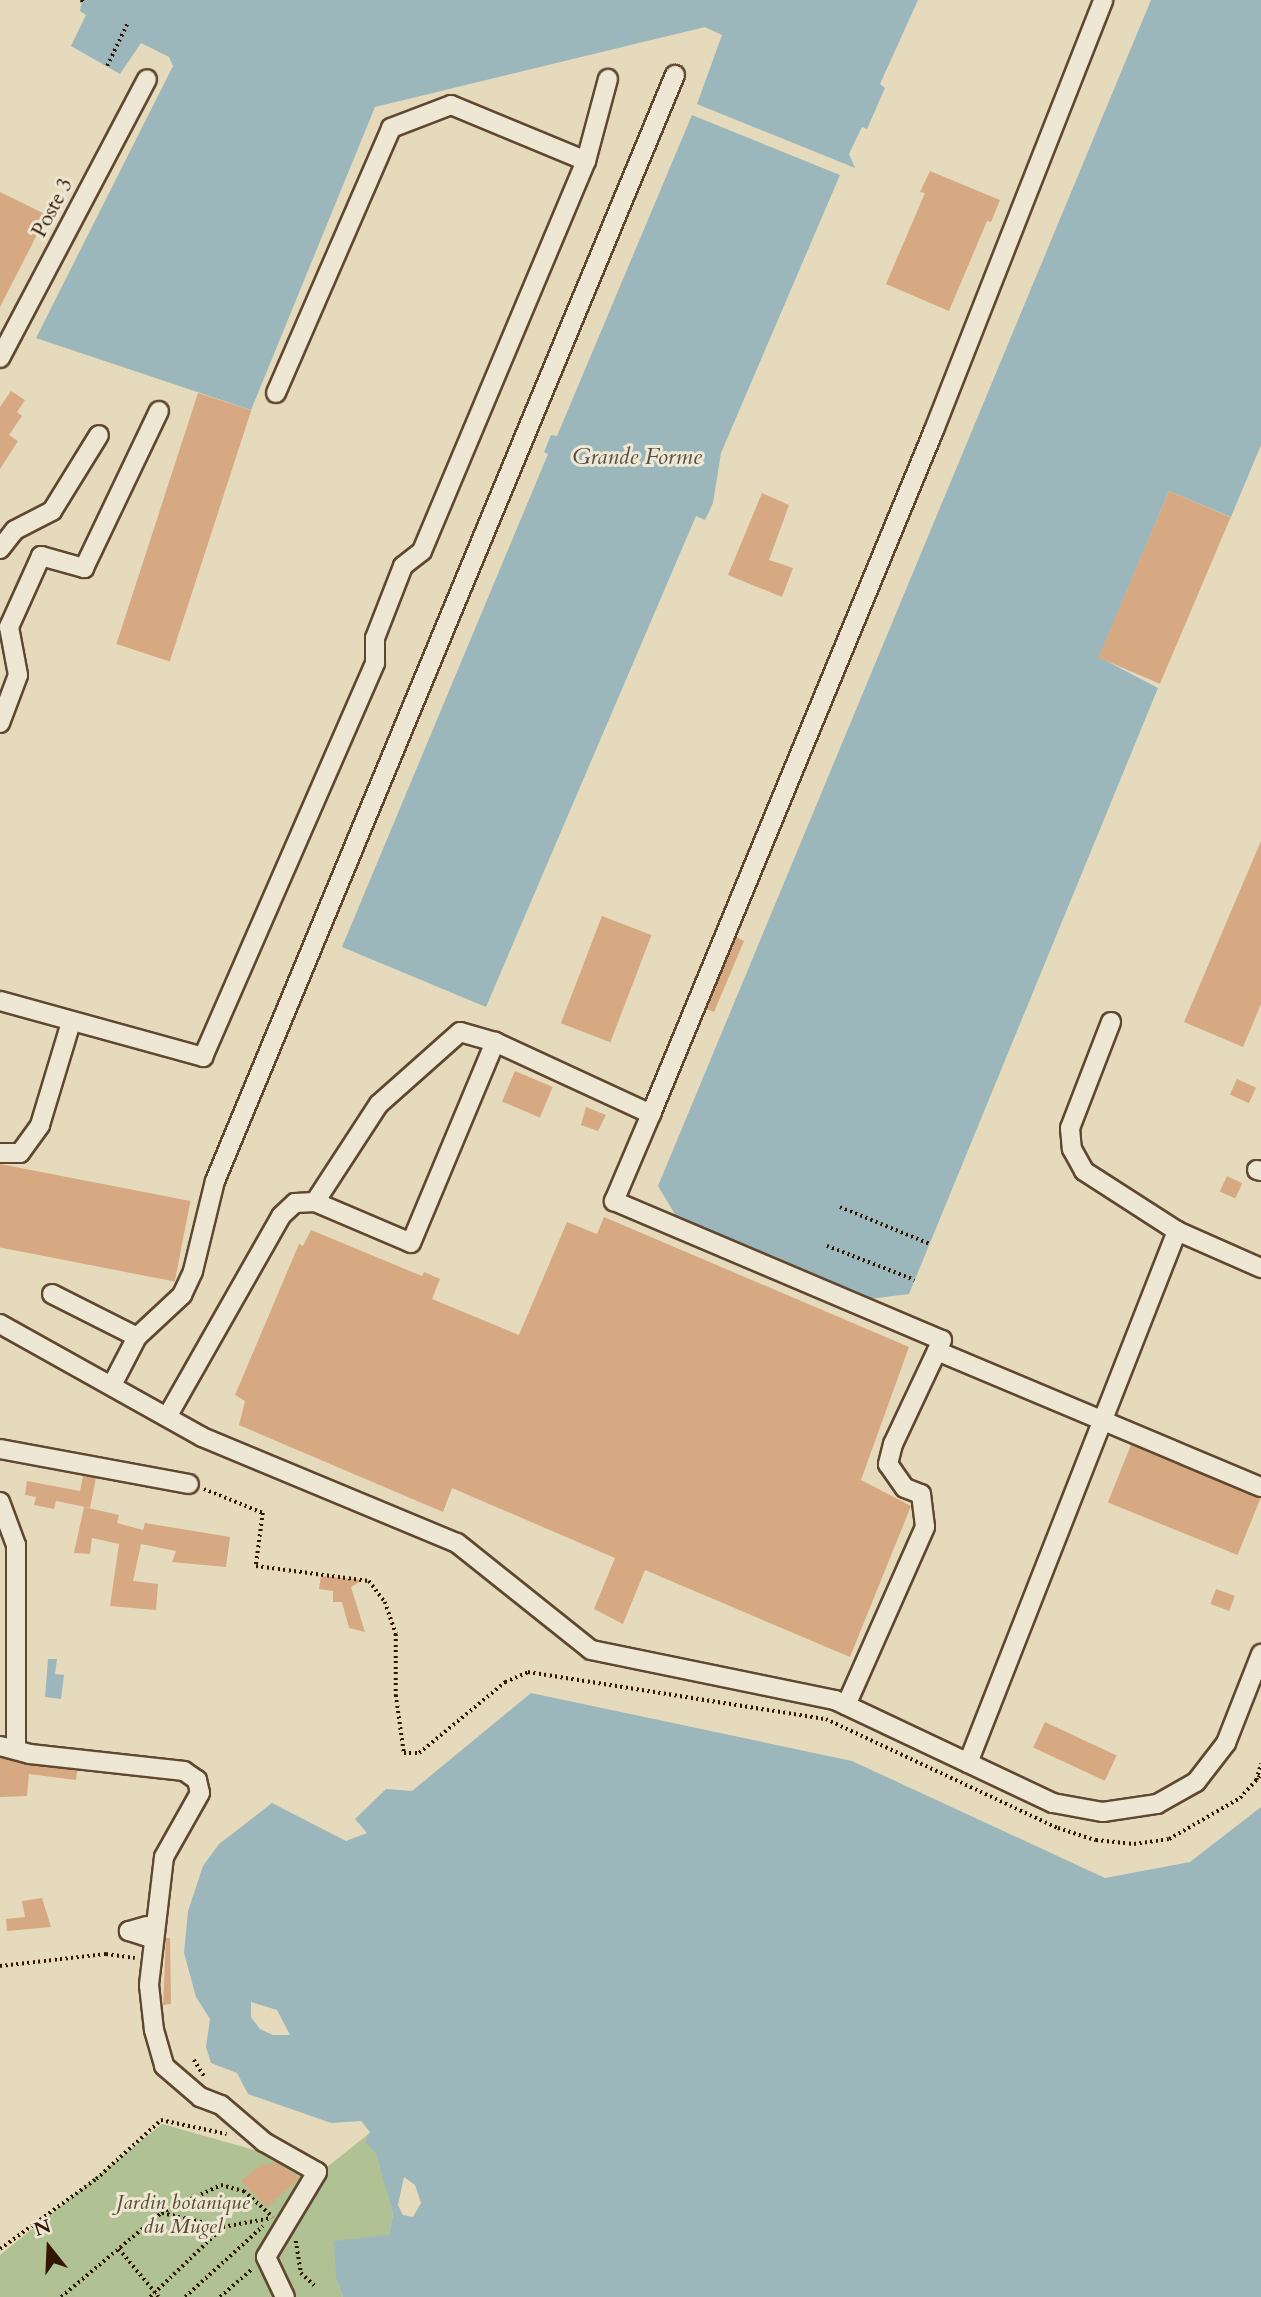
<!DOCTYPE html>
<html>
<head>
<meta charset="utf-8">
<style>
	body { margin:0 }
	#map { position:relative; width:1261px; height:2297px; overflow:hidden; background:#e5dabc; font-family:Cardo,serif }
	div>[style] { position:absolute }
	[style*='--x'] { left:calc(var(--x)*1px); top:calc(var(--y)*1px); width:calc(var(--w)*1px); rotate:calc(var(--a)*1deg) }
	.green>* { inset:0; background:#b0c194 }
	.water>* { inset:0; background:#9cb7bc }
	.building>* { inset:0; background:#d6a982; transform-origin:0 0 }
	.path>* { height:3.5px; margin-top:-1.75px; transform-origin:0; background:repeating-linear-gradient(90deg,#321602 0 2px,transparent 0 5.5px) }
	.roads { filter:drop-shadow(2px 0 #5f4730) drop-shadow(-2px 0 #5f4730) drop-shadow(0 2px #5f4730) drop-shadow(0 -2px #5f4730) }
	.minor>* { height:18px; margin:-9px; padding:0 9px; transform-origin:9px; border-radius:9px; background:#eee7d3 }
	span { translate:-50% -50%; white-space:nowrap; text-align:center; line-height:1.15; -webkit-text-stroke:6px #eee7d3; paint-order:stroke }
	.street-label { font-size:21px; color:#321602 }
	.park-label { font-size:21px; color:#58492e; font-style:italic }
	.water-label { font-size:23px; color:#574e43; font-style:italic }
	.north { position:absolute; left:14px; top:2213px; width:70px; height:70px; -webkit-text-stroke:5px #eee7d3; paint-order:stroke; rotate:342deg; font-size:19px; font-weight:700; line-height:28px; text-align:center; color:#321602 }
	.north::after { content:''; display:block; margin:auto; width:24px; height:32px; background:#321602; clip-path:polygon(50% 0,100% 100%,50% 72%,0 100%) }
</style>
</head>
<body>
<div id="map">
	<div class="green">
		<div style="clip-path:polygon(162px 2124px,290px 2160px,307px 2183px,371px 2132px,393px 2214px,389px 2235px,336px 2279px,343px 2297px,0 2297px,0 2255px)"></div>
	</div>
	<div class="water">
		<div style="clip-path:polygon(82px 0,918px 0,880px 84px,885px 88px,867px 129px,862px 127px,849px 154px,855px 168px,697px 104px,722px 35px,705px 27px,375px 107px,251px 410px,36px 338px,173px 66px,169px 57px,141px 43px,120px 74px,71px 46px,86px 15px,80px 11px)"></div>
		<div style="clip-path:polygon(1151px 0,1261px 0,1261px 445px,1231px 517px,1169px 491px,1099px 657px,1158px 688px,909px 1294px,869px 1299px,676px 1216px,658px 1186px)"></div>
		<div style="clip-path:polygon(692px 115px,840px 175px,721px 453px,713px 503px,705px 520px,696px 516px,486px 1007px,342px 947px,548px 454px,544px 452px,551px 435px,557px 436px)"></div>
		<div style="clip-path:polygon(48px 1659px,57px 1659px,55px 1674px,64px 1675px,61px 1699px,45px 1697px)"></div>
		<div style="clip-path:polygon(evenodd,531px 1693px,852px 1761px,1105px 1878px,1190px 1862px,1261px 1807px,1261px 2297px,343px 2297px,336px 2279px,334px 2241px,389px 2235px,393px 2214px,376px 2153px,365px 2142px,370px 2132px,361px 2121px,331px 2123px,248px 2094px,237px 2073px,211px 2063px,206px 2047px,210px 2019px,196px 1997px,184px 1953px,188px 1911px,203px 1866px,219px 1844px,272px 1803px,346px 1841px,367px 1833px,355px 1819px,386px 1789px,412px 1791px,531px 1693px,251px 2002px,277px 2010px,290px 2035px,273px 2035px,260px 2029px,251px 2017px,251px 2002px,531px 1693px,404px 2177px,415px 2185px,421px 2203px,413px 2217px,403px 2215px,398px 2205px,404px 2177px)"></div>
	</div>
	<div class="building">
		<div style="clip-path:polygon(930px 171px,1000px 200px,991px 222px,987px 221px,949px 311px,886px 284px,925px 193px,920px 192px)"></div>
		<div style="clip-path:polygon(0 192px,47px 215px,0 307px)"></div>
		<div style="clip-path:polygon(11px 391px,25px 400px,17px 412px,22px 416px,9px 435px,18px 441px,0 469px,0 407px)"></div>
		<div style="left:198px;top:393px;width:56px;height:264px;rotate:18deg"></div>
		<div style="left:1169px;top:491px;width:67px;height:181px;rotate:23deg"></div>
		<div style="clip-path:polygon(762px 493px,789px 505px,769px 560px,793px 568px,782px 597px,728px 575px)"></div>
		<div style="clip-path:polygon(1261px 841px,1261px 1004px,1243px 1047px,1184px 1022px)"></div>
		<div style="left:602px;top:916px;width:53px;height:115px;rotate:21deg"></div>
		<div style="clip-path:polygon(736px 937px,744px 941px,714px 1012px,707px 1009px)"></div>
		<div style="left:515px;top:1071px;width:41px;height:33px;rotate:23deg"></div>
		<div style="left:1237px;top:1079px;width:21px;height:17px;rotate:25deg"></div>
		<div style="clip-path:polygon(586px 1107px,606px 1115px,598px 1131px,581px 1125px)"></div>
		<div style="left:0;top:1164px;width:194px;height:82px;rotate:11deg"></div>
		<div style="left:1227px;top:1176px;width:17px;height:17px;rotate:25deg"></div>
		<div style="clip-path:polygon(604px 1217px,909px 1347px,861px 1480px,911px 1506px,850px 1657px,645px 1570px,623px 1624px,594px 1609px,615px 1558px,452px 1488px,443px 1512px,239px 1425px,245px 1401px,235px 1395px,299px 1244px,303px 1246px,311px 1230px,422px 1276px,424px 1272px,440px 1279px,432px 1299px,519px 1335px,567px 1222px,597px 1234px)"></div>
		<div style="left:1131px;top:1445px;width:140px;height:62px;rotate:22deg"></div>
		<div style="clip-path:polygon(83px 1476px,96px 1478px,90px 1508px,56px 1501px,54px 1509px,34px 1505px,36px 1497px,25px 1495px,27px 1481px,80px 1491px)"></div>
		<div style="clip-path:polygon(84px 1507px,119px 1515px,117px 1523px,143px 1530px,145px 1523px,230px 1537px,226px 1567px,172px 1562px,176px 1551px,141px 1544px,133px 1581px,158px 1584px,156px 1610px,110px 1606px,119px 1544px,92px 1538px,90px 1554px,74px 1553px)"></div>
		<div style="clip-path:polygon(321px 1576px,363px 1580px,351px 1587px,365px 1632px,349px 1628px,342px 1602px,333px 1602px,333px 1591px,319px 1589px)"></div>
		<div style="left:1216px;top:1589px;width:20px;height:16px;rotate:20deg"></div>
		<div style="left:1045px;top:1722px;width:79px;height:28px;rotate:25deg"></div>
		<div style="clip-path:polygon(0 1758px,77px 1771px,76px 1780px,29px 1774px,27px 1796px,0 1797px)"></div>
		<div style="clip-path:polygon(42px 1898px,51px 1927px,7px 1931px,6px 1919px,25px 1917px,22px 1901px)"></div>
		<div style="clip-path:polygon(166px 1938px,170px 1938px,171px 2004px,163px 2005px)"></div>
		<div style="clip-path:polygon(274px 2161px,300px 2178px,267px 2207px,241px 2181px,263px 2163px,266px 2166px)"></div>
	</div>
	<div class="path">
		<div style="--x:82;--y:0;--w:5;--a:68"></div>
		<div style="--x:107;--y:66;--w:49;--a:-64.5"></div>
		<div style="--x:840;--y:1207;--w:97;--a:22.3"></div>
		<div style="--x:827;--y:1246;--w:94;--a:21.1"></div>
		<div style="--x:204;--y:1489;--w:64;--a:22.1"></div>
		<div style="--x:263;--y:1513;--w:53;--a:97.5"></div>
		<div style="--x:256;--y:1566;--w:114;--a:7.6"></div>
		<div style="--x:369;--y:1581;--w:26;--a:53"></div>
		<div style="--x:385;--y:1602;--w:34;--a:71"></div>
		<div style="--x:396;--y:1634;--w:61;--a:90"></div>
		<div style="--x:396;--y:1695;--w:59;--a:82.1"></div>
		<div style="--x:404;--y:1753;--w:15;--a:0"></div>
		<div style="--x:419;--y:1753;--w:112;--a:-39.5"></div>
		<div style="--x:505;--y:1682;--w:25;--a:-23"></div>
		<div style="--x:528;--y:1672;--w:302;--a:9"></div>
		<div style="--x:826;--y:1719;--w:256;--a:25.2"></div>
		<div style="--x:1058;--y:1828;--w:40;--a:18"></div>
		<div style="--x:1096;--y:1840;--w:38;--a:6"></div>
		<div style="--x:1134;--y:1844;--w:35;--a:-8"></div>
		<div style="--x:1169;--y:1839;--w:82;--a:-30"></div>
		<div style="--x:1240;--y:1798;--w:31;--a:-48"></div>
		<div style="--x:1256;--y:1780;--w:17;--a:-73"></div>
		<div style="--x:0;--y:1966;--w:107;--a:-6.5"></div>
		<div style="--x:106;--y:1954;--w:29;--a:8"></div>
		<div style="--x:194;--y:2060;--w:19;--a:58"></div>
		<div style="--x:162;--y:2213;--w:63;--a:12.9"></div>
		<div style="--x:223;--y:2227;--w:49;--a:-10.6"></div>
		<div style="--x:296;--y:2241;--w:32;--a:81"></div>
		<div style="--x:301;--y:2273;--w:21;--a:43"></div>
		<div style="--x:0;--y:2249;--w:119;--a:-36.1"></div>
		<div style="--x:96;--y:2179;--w:88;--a:-42.2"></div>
		<div style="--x:161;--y:2120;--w:67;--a:12"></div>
		<div style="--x:119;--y:2249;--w:62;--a:50.2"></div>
		<div style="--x:61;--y:2297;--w:131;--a:-40"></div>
		<div style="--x:161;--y:2213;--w:66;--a:-25"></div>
		<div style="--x:221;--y:2185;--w:24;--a:15"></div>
		<div style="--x:244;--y:2191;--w:39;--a:42"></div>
		<div style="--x:150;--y:2297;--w:101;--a:-43.8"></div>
		<div style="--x:185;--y:2297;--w:105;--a:-42.3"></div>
		<div style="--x:220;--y:2297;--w:44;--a:-41.3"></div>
	</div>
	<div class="roads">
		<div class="minor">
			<div style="--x:0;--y:358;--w:315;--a:-62.2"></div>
			<div style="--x:276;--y:393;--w:289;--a:-66.5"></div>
			<div style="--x:391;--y:128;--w:64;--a:-21"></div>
			<div style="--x:451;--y:105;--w:146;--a:22.5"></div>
			<div style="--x:0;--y:549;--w:24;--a:-52"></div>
			<div style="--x:15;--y:530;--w:42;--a:-27.2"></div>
			<div style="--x:52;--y:511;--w:89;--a:-58.3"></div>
			<div style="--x:0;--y:723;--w:51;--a:-69.4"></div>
			<div style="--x:18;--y:675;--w:49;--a:-100.6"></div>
			<div style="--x:9;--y:627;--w:78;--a:-65.7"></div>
			<div style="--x:41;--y:556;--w:45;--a:15.6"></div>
			<div style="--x:84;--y:568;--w:174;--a:-64.5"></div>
			<div style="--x:0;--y:1001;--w:211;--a:15.4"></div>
			<div style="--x:203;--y:1057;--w:430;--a:-66.4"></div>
			<div style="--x:375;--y:663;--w:25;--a:-90"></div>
			<div style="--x:375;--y:638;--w:77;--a:-68.7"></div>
			<div style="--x:403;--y:566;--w:24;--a:-38"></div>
			<div style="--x:422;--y:551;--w:423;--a:-67.2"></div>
			<div style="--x:586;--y:161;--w:85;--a:-75"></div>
			<div style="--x:1111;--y:1022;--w:114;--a:111.1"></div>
			<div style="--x:1070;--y:1128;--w:21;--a:85"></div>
			<div style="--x:1072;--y:1149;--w:25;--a:61"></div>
			<div style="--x:1084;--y:1171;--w:111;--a:32.8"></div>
			<div style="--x:1177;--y:1231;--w:92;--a:23.8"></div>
			<div style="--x:651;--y:1114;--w:95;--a:113"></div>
			<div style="--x:614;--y:1201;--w:356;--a:23"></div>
			<div style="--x:942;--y:1340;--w:115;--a:115.2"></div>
			<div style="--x:893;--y:1444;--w:21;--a:104"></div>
			<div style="--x:888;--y:1464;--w:29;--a:55"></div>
			<div style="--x:905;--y:1488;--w:17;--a:21"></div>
			<div style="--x:921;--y:1494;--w:33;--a:83"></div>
			<div style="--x:925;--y:1527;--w:195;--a:113.9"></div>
			<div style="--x:0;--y:1153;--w:20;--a:0"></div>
			<div style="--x:20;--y:1153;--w:34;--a:-54"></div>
			<div style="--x:40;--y:1125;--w:108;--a:-73.2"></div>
			<div style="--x:1257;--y:1170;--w:4;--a:14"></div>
			<div style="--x:315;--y:1202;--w:117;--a:-56.9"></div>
			<div style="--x:379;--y:1104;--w:108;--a:-41.6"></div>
			<div style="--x:460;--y:1032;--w:36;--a:16"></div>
			<div style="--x:52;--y:1294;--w:95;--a:26.8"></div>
			<div style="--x:0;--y:1324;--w:231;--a:29.2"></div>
			<div style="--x:202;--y:1437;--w:276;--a:22.6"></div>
			<div style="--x:457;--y:1543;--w:171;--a:38.6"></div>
			<div style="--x:591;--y:1650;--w:249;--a:11.6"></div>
			<div style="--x:835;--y:1700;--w:241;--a:25.3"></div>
			<div style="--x:1053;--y:1803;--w:51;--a:10.2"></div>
			<div style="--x:1103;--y:1812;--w:55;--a:-8.4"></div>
			<div style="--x:1157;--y:1804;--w:45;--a:-29.4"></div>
			<div style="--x:1196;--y:1782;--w:49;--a:-52.4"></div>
			<div style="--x:1226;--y:1743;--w:96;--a:-68.5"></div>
			<div style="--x:937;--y:1351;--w:351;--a:22.8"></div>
			<div style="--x:112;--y:1385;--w:54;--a:-62.5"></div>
			<div style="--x:137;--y:1337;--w:62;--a:-43"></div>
			<div style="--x:182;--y:1295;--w:26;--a:-65"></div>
			<div style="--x:193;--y:1271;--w:93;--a:-76.3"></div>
			<div style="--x:215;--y:1181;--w:1198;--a:-67.42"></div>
			<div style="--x:167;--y:1417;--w:231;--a:-60.4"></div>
			<div style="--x:281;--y:1216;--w:19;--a:-43"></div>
			<div style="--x:295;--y:1203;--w:20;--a:-3"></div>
			<div style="--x:315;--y:1202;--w:104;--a:23.1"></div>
			<div style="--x:411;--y:1243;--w:218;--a:-67.3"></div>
			<div style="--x:495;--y:1042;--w:172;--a:24.8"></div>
			<div style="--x:651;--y:1114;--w:740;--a:-67.52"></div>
			<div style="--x:934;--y:430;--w:462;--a:-68.5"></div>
			<div style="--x:0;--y:1449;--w:192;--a:10.5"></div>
			<div style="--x:0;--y:1502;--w:46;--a:69.6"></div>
			<div style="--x:16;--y:1545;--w:202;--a:90"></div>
			<div style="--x:0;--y:1746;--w:31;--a:15"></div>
			<div style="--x:30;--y:1754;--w:155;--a:6.3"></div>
			<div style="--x:184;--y:1771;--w:16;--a:35"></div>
			<div style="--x:197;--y:1780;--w:13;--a:77"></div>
			<div style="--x:200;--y:1793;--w:73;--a:119.4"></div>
			<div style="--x:164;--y:1857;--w:129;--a:96.7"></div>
			<div style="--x:149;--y:1985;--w:45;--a:83.7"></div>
			<div style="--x:154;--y:2030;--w:37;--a:74"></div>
			<div style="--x:164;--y:2066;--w:48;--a:40.7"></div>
			<div style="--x:200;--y:2097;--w:22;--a:21"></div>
			<div style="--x:221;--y:2105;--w:57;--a:40.7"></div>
			<div style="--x:264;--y:2142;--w:61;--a:29.5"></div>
			<div style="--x:317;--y:2172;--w:99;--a:121"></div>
			<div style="--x:266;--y:2257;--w:44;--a:64.6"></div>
			<div style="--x:968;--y:1763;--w:572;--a:-68.55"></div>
			<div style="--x:147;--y:1926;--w:19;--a:164"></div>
			<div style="--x:129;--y:1931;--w:25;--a:18"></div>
		</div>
	</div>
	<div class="street-label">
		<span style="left:53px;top:208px;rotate:-62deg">Poste 3</span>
	</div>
	<div class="park-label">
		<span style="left:183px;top:2215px">Jardin botanique<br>du Mugel</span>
	</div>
	<div class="water-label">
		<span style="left:637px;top:457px">Grande Forme</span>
	</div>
	<div class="north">N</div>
</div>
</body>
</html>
